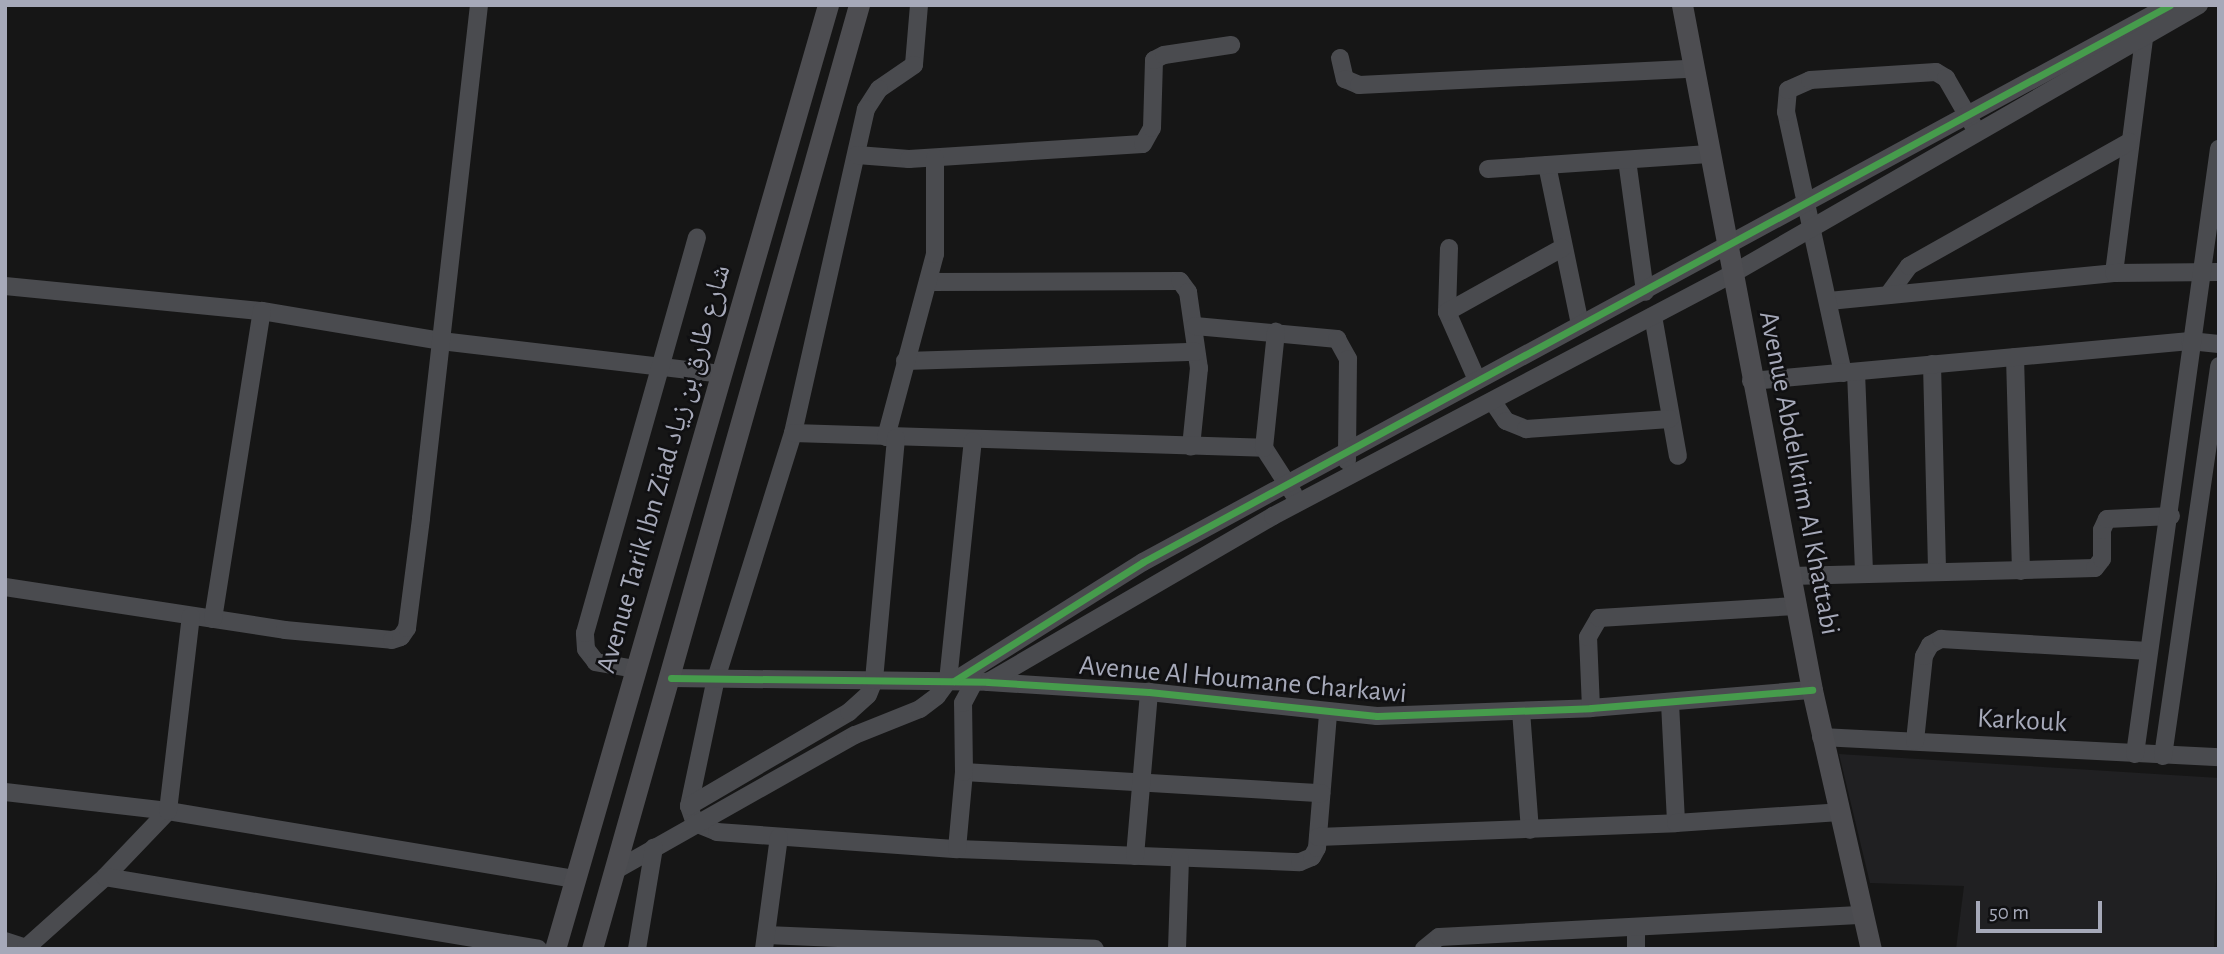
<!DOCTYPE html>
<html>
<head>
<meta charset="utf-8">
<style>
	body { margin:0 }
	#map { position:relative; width:2224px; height:954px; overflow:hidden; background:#161616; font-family:"Alegreya Sans","Noto Naskh Arabic",sans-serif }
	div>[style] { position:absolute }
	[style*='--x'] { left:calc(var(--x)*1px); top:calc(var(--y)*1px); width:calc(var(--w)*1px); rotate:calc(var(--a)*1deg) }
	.built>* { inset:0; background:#202022 }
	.minor>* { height:18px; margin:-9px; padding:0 9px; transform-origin:9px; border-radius:9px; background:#4a4b4f }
	.major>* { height:21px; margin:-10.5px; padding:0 10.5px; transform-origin:10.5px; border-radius:10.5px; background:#4d4d51 }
	.cycleway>* { height:7px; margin:-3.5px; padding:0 3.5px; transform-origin:3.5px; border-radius:3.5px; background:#469c4c }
	span { translate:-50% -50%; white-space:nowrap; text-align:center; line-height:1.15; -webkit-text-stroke:5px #101012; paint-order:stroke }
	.street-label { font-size:28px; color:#a6a9b9 }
	.frame { position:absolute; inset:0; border:7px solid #a6a9b9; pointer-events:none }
	.scale { position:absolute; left:1976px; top:901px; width:126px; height:32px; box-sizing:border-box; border:4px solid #a6a9b9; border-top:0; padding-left:9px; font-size:21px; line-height:24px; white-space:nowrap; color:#a6a9b9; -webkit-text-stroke:5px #101012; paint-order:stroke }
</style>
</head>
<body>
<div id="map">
	<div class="built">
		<div style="clip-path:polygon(1839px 754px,2219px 778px,2214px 949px,1956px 949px,1964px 886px,1870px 883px)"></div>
	</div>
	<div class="minor">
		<div style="--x:919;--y:5;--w:60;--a:94.8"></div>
		<div style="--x:914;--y:65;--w:42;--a:145.6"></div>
		<div style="--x:879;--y:89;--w:24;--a:123"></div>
		<div style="--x:866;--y:109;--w:332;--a:102.7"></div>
		<div style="--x:793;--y:433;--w:257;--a:107.4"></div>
		<div style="--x:716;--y:678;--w:131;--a:101.9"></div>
		<div style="--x:689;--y:806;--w:18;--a:71"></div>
		<div style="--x:695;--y:823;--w:24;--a:22"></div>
		<div style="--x:717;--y:832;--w:241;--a:4.1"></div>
		<div style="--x:957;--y:849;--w:343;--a:2.2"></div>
		<div style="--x:1300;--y:862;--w:13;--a:-23"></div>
		<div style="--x:1312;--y:857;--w:10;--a:-61"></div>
		<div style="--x:1317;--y:848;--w:135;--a:-85.3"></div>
		<div style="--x:1340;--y:58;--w:22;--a:77"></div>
		<div style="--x:1345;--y:79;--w:15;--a:23"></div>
		<div style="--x:1359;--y:85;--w:332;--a:-2.8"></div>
		<div style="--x:857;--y:155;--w:52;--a:4.4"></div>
		<div style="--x:909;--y:159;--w:234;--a:-3.7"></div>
		<div style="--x:1143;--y:144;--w:18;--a:-61"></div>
		<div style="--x:1152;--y:128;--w:68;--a:-88.3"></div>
		<div style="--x:1154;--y:60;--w:11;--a:-27"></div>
		<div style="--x:1164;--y:55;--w:68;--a:-8.5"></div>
		<div style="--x:1627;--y:160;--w:133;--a:82.2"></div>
		<div style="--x:1547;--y:165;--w:163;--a:78.3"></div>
		<div style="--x:1488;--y:169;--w:221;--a:-3.9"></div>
		<div style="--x:1449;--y:248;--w:64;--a:91.8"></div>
		<div style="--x:1447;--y:312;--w:74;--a:66.2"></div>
		<div style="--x:2114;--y:273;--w:236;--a:-82.7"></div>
		<div style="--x:928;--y:282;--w:252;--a:-0.2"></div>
		<div style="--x:1180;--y:281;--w:14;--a:54"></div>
		<div style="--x:1188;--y:292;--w:77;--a:81.8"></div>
		<div style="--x:1199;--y:368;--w:79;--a:95.8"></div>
		<div style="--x:5;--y:286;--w:258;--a:5.6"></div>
		<div style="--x:262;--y:311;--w:181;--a:9.5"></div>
		<div style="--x:441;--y:341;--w:282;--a:6.7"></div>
		<div style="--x:1888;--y:295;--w:36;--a:-54"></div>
		<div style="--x:1909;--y:266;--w:253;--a:-29.4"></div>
		<div style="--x:1829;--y:301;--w:286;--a:-5.6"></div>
		<div style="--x:2114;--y:273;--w:105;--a:-0.5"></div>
		<div style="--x:1447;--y:312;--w:132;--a:-29.1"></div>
		<div style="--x:1653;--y:316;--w:142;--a:79.9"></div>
		<div style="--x:1195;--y:326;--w:143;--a:5.2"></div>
		<div style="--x:1337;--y:339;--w:23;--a:61"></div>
		<div style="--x:1348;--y:359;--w:102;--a:90.6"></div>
		<div style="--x:2015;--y:357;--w:214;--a:88.4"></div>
		<div style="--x:905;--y:361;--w:291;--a:-1.8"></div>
		<div style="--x:1932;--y:364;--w:206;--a:88.6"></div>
		<div style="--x:1856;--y:372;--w:201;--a:87.7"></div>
		<div style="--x:1843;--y:373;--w:267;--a:-102.3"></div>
		<div style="--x:1786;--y:112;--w:22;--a:-85"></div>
		<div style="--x:1788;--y:90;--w:24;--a:-24"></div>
		<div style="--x:1810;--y:80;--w:126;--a:-3.6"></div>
		<div style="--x:1936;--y:72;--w:12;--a:31"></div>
		<div style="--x:1946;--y:78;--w:54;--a:60.1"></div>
		<div style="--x:1751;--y:381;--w:441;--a:-5.2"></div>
		<div style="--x:2190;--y:341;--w:29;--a:6"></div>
		<div style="--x:1493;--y:402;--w:23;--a:56"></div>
		<div style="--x:1506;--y:421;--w:22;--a:22"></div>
		<div style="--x:1526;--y:429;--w:144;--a:-4"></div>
		<div style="--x:793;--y:433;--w:471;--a:1.8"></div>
		<div style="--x:1264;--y:448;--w:54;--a:57.2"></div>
		<div style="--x:886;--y:437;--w:189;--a:-75"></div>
		<div style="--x:935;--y:254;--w:96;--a:-90"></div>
		<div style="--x:1264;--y:448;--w:117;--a:-84.1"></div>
		<div style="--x:1791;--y:576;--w:304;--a:-1.5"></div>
		<div style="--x:2095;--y:568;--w:11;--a:-52"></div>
		<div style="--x:2102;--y:559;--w:29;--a:-90"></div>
		<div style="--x:2102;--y:530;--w:12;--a:-66"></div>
		<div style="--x:2107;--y:519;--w:64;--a:-2.7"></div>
		<div style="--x:5;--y:587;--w:283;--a:8.7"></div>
		<div style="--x:285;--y:630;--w:107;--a:5.3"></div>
		<div style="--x:392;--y:640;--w:9;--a:-18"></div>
		<div style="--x:401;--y:637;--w:11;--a:-56"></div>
		<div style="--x:407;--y:628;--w:111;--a:-82.7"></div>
		<div style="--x:421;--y:518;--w:516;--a:-83.55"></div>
		<div style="--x:213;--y:619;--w:312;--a:-81"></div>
		<div style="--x:635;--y:669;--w:40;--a:-170"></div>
		<div style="--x:596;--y:662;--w:16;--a:-128"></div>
		<div style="--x:586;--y:649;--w:16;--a:-94"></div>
		<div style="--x:585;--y:633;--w:411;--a:-74.2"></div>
		<div style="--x:671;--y:678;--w:317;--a:0.7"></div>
		<div style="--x:988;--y:682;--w:161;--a:3.6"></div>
		<div style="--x:1149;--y:692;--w:229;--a:6"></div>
		<div style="--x:1377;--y:716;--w:214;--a:-2.1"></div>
		<div style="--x:1591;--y:708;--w:222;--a:-4.7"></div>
		<div style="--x:954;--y:681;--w:223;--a:-32.2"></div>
		<div style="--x:1143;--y:562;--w:1168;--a:-28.47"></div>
		<div style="--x:988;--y:682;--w:330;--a:-30.2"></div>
		<div style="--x:1273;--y:516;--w:519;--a:-27.8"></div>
		<div style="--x:1732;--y:274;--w:539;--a:-29.94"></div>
		<div style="--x:1670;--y:703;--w:120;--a:87.1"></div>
		<div style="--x:1591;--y:708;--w:71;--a:-92.4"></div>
		<div style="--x:1588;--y:637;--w:22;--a:-60"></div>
		<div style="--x:1599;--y:618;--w:197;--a:-3.5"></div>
		<div style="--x:1521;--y:711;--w:119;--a:85.7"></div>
		<div style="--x:1821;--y:737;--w:399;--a:2.9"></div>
		<div style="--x:1915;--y:741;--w:85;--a:-84"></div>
		<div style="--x:1924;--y:656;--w:13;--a:-61"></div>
		<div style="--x:1930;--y:645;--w:13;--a:-29"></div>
		<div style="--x:1941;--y:639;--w:208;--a:3.3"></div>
		<div style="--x:2135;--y:754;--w:611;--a:-82.1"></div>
		<div style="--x:2163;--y:756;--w:394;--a:-81.8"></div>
		<div style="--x:964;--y:772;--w:358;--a:3.4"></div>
		<div style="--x:5;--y:792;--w:164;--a:6.6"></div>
		<div style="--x:168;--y:811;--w:413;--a:9.5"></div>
		<div style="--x:689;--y:806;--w:186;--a:-30.4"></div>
		<div style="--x:849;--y:712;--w:25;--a:-42"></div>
		<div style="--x:868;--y:695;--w:16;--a:-68"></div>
		<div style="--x:874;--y:680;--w:243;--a:-84.8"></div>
		<div style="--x:1318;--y:837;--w:358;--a:-2.2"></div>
		<div style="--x:1676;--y:823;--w:164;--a:-3.8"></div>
		<div style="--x:957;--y:849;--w:77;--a:-84.8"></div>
		<div style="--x:964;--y:772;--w:69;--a:-90.8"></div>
		<div style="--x:963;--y:703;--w:24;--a:-62"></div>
		<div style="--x:1135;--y:856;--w:165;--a:-85.1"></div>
		<div style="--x:616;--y:870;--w:274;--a:-29.5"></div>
		<div style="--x:855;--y:735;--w:70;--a:-21.8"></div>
		<div style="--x:920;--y:709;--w:21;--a:-37"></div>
		<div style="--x:937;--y:696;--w:19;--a:-54"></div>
		<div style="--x:948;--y:681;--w:241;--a:-84.1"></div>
		<div style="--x:105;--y:877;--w:91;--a:-46.3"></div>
		<div style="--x:168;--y:811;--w:196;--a:-83.3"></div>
		<div style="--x:1636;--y:929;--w:20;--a:90"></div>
		<div style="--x:766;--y:935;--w:329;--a:2.4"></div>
		<div style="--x:5;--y:941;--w:25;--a:18"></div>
		<div style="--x:26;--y:948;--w:106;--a:-41.9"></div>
		<div style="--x:105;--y:877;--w:439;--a:9.4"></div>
		<div style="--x:637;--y:949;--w:103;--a:-80.5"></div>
		<div style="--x:764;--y:949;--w:113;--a:-82.4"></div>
		<div style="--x:1177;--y:949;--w:91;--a:-88.1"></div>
		<div style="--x:1424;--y:949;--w:19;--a:-39"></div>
		<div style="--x:1439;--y:937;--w:425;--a:-3"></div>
	</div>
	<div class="major">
		<div style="--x:1682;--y:5;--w:697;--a:79.25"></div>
		<div style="--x:1812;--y:690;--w:266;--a:77.2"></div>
		<div style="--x:555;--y:949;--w:983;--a:-73.87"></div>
		<div style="--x:592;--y:949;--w:981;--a:-74.21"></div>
	</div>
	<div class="cycleway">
		<div style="--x:671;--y:678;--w:317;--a:0.7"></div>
		<div style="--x:988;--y:682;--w:161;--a:3.6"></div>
		<div style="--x:1149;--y:692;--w:229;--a:6"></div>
		<div style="--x:1377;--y:716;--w:214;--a:-2.1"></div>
		<div style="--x:1591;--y:708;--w:222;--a:-4.7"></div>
		<div style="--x:954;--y:681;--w:223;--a:-32.2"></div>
		<div style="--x:1143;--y:562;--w:1168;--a:-28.47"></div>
	</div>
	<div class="street-label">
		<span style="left:664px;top:469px;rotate:-74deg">Avenue Tarik Ibn Ziad شارع طارق بن زياد</span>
		<span style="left:1799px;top:473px;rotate:79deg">Avenue Abdelkrim Al Khattabi</span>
		<span style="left:1243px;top:680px;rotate:5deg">Avenue Al Houmane Charkawi</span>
		<span style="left:2022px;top:721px;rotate:3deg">Karkouk</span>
	</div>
	<div class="frame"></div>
	<div class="scale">50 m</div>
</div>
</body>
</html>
